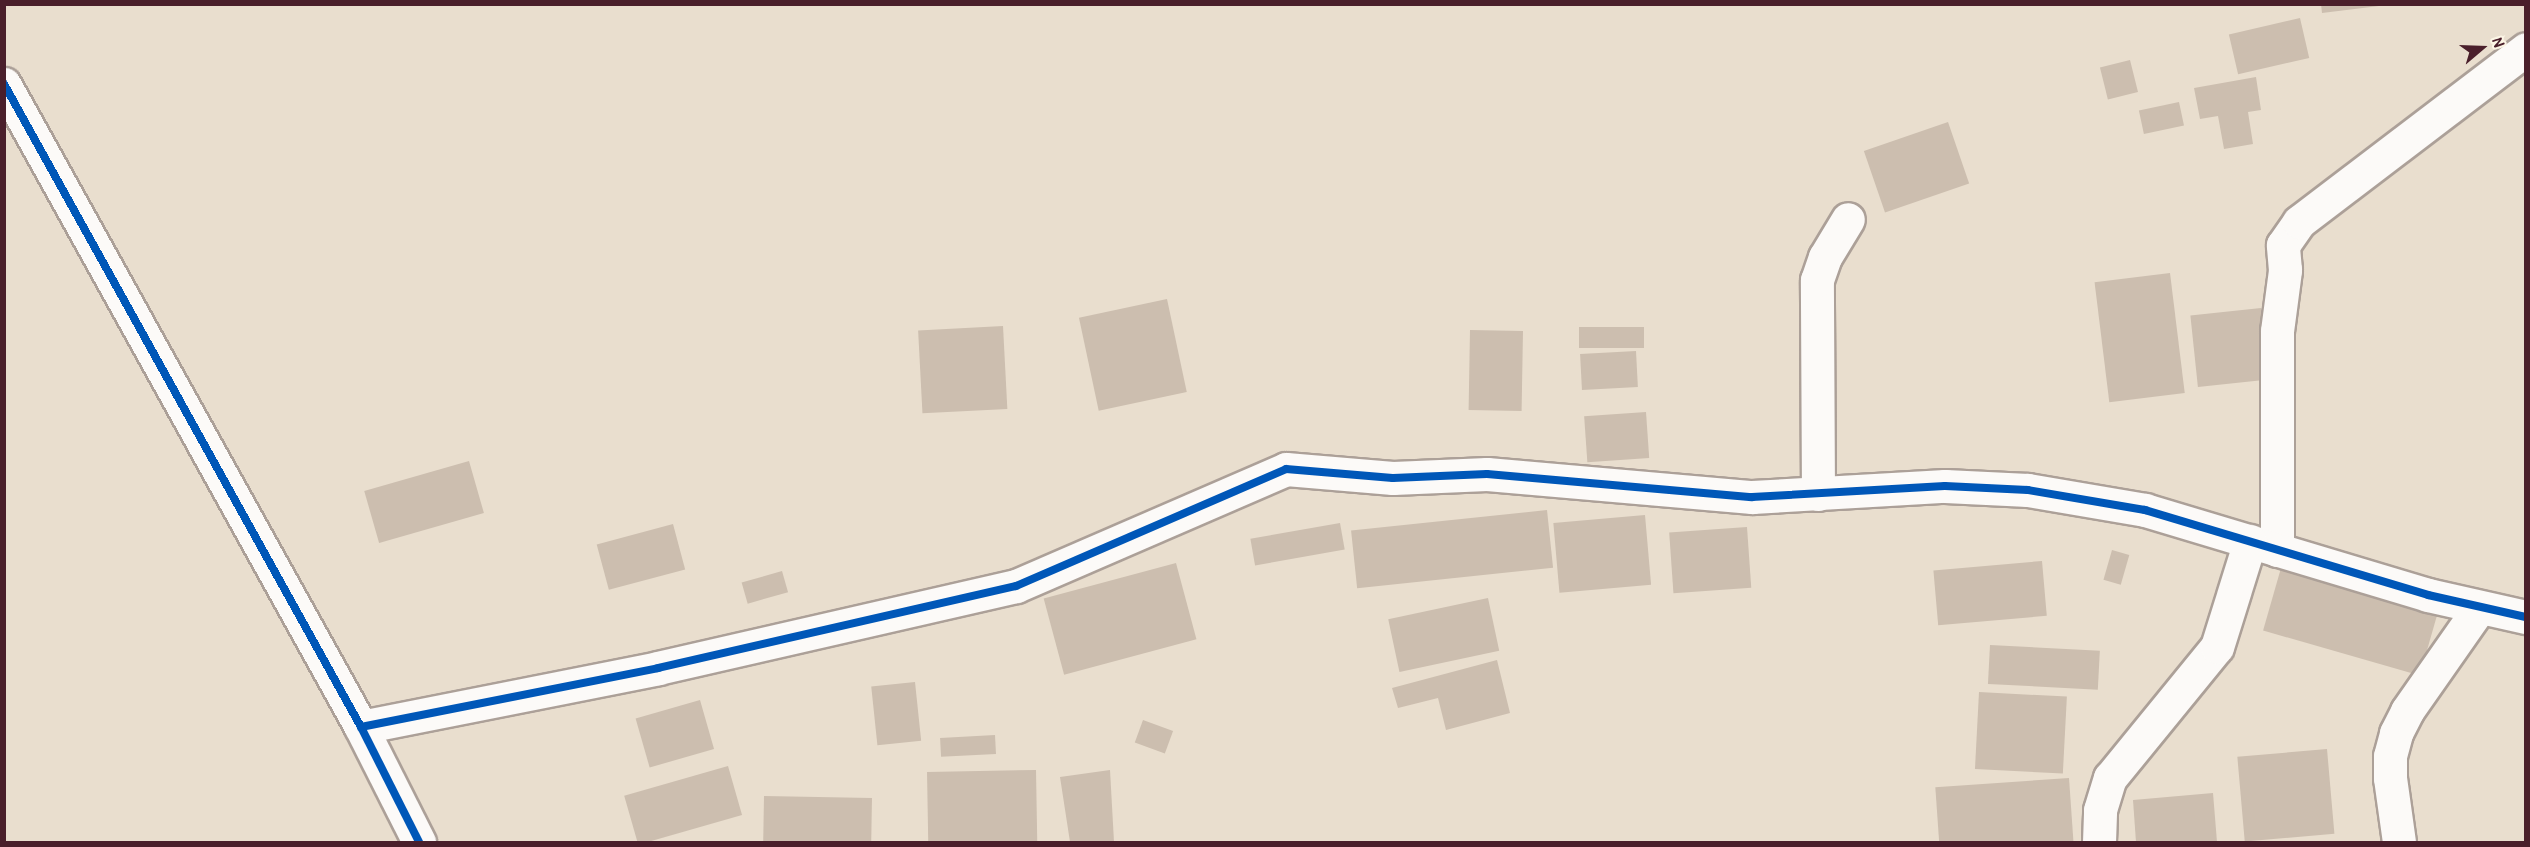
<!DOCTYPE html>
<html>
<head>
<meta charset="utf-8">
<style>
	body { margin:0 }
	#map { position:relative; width:2530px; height:847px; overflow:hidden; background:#e9dece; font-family:"Patrick Hand",sans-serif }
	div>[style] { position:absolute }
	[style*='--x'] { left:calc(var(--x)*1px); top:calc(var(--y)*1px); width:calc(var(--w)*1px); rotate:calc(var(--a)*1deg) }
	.building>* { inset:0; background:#ccbeaf; transform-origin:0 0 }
	.roads { filter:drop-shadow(2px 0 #aca098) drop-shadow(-2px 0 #aca098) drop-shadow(0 2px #aca098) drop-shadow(0 -2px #aca098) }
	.minor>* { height:33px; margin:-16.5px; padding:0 16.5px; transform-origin:16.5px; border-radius:16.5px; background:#fcfaf8 }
	.cycleway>* { height:8px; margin:-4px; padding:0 4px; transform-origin:4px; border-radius:4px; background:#0057b8 }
	span { translate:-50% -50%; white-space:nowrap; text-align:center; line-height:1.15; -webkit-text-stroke:4.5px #fcf5e5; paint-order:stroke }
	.frame { position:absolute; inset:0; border:6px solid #4a1f2b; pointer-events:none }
	.north { position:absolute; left:2452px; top:18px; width:60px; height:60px; -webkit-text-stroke:4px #fcf5e5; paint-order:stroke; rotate:71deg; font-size:16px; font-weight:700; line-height:24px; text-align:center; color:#4a1f2b }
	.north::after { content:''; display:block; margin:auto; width:21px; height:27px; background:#4a1f2b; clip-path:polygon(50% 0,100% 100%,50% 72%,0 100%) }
</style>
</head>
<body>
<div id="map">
	<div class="building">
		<div style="clip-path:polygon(2321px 4px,2379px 4px,2379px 6px,2322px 13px)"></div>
		<div style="left:2300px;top:18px;width:41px;height:73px;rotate:77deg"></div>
		<div style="left:2130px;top:60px;width:33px;height:31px;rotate:76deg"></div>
		<div style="clip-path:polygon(2256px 77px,2261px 110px,2248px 112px,2253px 144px,2224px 149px,2218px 116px,2200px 119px,2194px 88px)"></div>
		<div style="left:2179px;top:102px;width:24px;height:41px;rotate:78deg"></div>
		<div style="left:1948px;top:122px;width:65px;height:89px;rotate:71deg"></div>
		<div style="left:2170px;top:273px;width:121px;height:76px;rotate:83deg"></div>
		<div style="left:1167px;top:299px;width:95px;height:90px;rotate:78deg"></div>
		<div style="left:2261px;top:308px;width:72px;height:71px;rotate:84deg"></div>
		<div style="left:1003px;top:326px;width:83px;height:85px;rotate:87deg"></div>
		<div style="left:1644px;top:327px;width:21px;height:65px;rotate:90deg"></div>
		<div style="left:1470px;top:330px;width:53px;height:80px;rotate:1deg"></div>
		<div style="left:1636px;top:351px;width:36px;height:56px;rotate:87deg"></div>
		<div style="left:1646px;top:412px;width:46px;height:62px;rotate:86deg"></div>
		<div style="left:469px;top:461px;width:54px;height:109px;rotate:74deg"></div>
		<div style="left:1547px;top:510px;width:58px;height:197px;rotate:84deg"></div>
		<div style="left:1645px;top:515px;width:70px;height:92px;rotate:85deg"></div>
		<div style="left:1340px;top:523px;width:27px;height:91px;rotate:80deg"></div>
		<div style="left:673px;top:524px;width:47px;height:79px;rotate:75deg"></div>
		<div style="left:1747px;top:527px;width:61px;height:78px;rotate:86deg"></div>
		<div style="left:2112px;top:550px;width:18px;height:31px;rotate:16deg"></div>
		<div style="left:2042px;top:561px;width:55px;height:109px;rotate:85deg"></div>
		<div style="left:1176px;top:563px;width:79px;height:137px;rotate:75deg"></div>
		<div style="left:2281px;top:568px;width:163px;height:65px;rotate:16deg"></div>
		<div style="left:782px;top:571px;width:22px;height:42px;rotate:74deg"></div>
		<div style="left:1488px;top:598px;width:54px;height:102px;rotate:78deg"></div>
		<div style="left:1990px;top:645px;width:110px;height:39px;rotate:3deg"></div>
		<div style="clip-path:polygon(1497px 660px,1510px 713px,1446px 730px,1438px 698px,1398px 708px,1392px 688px)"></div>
		<div style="left:915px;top:682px;width:59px;height:44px;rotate:84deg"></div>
		<div style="left:1979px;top:692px;width:88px;height:77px;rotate:3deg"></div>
		<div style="left:700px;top:700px;width:51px;height:67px;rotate:74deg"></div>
		<div style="left:1143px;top:720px;width:32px;height:24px;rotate:20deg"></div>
		<div style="left:995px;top:735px;width:19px;height:55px;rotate:87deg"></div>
		<div style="left:2327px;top:749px;width:85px;height:90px;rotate:85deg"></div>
		<div style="left:728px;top:766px;width:51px;height:108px;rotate:74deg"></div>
		<div style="left:1036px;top:770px;width:72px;height:109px;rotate:89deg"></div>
		<div style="clip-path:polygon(1110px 770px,1114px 842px,1070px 842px,1060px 777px)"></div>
		<div style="left:2069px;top:778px;width:64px;height:134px;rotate:86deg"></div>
		<div style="clip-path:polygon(2213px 793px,2217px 842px,2136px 842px,2133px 800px)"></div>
		<div style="left:764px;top:796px;width:108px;height:46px;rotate:1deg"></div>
	</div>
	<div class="roads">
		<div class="minor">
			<div style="--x:4;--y:84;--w:735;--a:60.96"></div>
			<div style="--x:361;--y:727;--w:129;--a:63.2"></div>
			<div style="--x:1818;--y:494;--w:214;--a:-90.3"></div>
			<div style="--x:1817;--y:280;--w:24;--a:-71"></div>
			<div style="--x:1825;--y:257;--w:44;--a:-58.8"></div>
			<div style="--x:2277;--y:550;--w:219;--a:-90"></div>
			<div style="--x:2277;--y:331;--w:62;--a:-82.5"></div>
			<div style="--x:2285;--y:270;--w:25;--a:-95"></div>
			<div style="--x:2283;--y:245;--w:28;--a:-55"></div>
			<div style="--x:2299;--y:222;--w:285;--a:-37.3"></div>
			<div style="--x:361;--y:727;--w:303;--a:-11.2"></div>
			<div style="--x:658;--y:668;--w:367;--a:-12.9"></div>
			<div style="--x:1016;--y:586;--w:294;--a:-23.4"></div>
			<div style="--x:1286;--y:469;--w:107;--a:4.8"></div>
			<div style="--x:1393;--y:478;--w:94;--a:-2.4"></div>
			<div style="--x:1487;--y:474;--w:266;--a:5"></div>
			<div style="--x:1752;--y:497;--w:193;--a:-3.3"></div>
			<div style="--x:1945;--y:486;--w:83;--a:2.8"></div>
			<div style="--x:2028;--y:490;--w:119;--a:9.7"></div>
			<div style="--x:2145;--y:510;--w:295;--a:16.7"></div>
			<div style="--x:2428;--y:595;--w:100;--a:12.7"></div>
			<div style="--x:2099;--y:842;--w:32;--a:-88"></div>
			<div style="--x:2100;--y:810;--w:34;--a:-73"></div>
			<div style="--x:2110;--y:778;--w:169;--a:-50.8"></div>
			<div style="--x:2217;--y:647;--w:111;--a:-72.7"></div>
			<div style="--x:2399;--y:842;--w:65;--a:-98"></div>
			<div style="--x:2390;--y:778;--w:22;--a:-90"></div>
			<div style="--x:2390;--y:756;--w:24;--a:-75"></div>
			<div style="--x:2396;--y:733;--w:25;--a:-63"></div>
			<div style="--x:2407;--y:711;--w:126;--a:-55"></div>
		</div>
	</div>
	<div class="cycleway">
		<div style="--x:4;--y:84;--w:735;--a:60.96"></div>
		<div style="--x:361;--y:727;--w:129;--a:63.2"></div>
		<div style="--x:361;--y:727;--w:303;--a:-11.2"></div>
		<div style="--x:658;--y:668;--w:367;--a:-12.9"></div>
		<div style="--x:1016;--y:586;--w:294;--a:-23.4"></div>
		<div style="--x:1286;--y:469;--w:107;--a:4.8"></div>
		<div style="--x:1393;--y:478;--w:94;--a:-2.4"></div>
		<div style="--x:1487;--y:474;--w:266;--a:5"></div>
		<div style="--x:1752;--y:497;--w:193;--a:-3.3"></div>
		<div style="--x:1945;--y:486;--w:83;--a:2.8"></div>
		<div style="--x:2028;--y:490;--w:119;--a:9.7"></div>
		<div style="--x:2145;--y:510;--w:295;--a:16.7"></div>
		<div style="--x:2428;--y:595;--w:100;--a:12.7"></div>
	</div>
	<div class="frame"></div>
	<div class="north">N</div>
</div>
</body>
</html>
